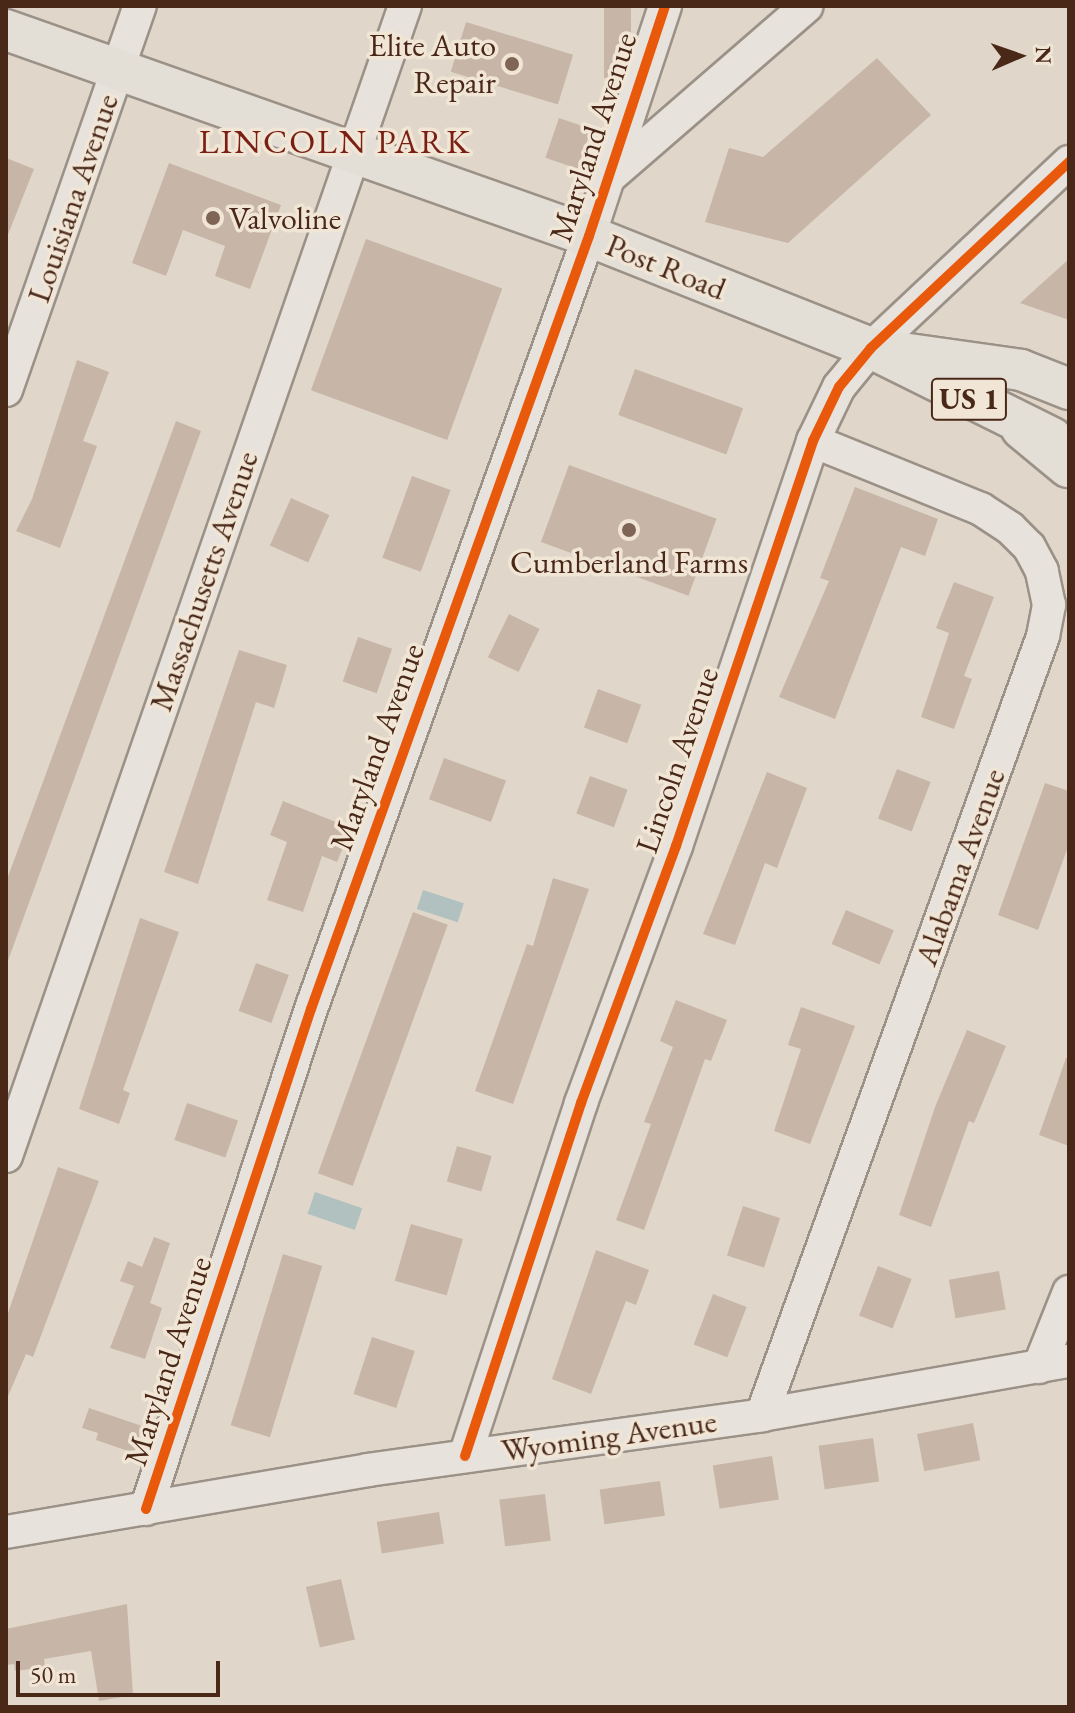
<!DOCTYPE html>
<html>
<head>
<meta charset="utf-8">
<style>
	body { margin:0 }
	#map { position:relative; width:1075px; height:1713px; overflow:hidden; background:#e0d7ca; font-family:"EB Garamond",serif }
	div>[style] { position:absolute }
	[style*='--x'] { left:calc(var(--x)*1px); top:calc(var(--y)*1px); width:calc(var(--w)*1px); rotate:calc(var(--a)*1deg) }
	.water>* { inset:0; background:#b0c1c0; transform-origin:0 0 }
	.building>* { inset:0; background:#c7b5a8; transform-origin:0 0 }
	.roads { filter:drop-shadow(2px 0 #9b9187) drop-shadow(-2px 0 #9b9187) drop-shadow(0 2px #9b9187) drop-shadow(0 -2px #9b9187) }
	.minor>* { height:32px; margin:-16px; padding:0 16px; transform-origin:16px; border-radius:16px; background:#e7e2dc }
	.major>* { height:40px; margin:-20px; padding:0 20px; transform-origin:20px; border-radius:20px; background:#e3ded6 }
	.highway>* { height:44px; margin:-22px; padding:0 22px; transform-origin:22px; border-radius:22px; background:#e3ded6 }
	.cycleway>* { height:10px; margin:-5px; padding:0 5px; transform-origin:5px; border-radius:5px; background:#e8590c }
	.dots>* { width:22px; height:22px; translate:-50% -50%; box-sizing:border-box; border:4px solid #f1e6d6; border-radius:50% }
	span { translate:-50% -50%; white-space:nowrap; text-align:center; line-height:1.15; -webkit-text-stroke:7px #f1e6d6; paint-order:stroke }
	.shield-label span { padding:2px 6px; background:#f1e6d6; border:2px solid; border-radius:6px; -webkit-text-stroke-width:0 }
	.shield-label { font-size:30px; color:#492818; font-weight:700 }
	.poi-label { font-size:32px; color:#492818 }
	.right { translate:-100% -50%; text-align:right }
	.left { translate:0 -50%; text-align:left }
	.street-label { font-size:32px; color:#492818 }
	.neighbourhood-label { font-size:34px; color:#7a1f14; letter-spacing:2px }
	.frame { position:absolute; inset:0; border:8px solid #492818; pointer-events:none }
	.north { position:absolute; left:979px; top:16px; width:80px; height:80px; -webkit-text-stroke:6px #f1e6d6; paint-order:stroke; rotate:88deg; font-size:22px; font-weight:700; line-height:32px; text-align:center; color:#492818 }
	.north::after { content:''; display:block; margin:auto; width:28px; height:36px; background:#492818; clip-path:polygon(50% 0,100% 100%,50% 72%,0 100%) }
	.scale { position:absolute; left:16px; top:1661px; width:204px; height:36px; box-sizing:border-box; border:4px solid #492818; border-top:0; padding-left:10px; font-size:24px; line-height:28px; white-space:nowrap; color:#492818; -webkit-text-stroke:6px #f1e6d6; paint-order:stroke }
</style>
</head>
<body>
<div id="map">
	<div class="water">
		<div style="left:423px;top:890px;width:43px;height:20px;rotate:18deg"></div>
		<div style="left:315px;top:1192px;width:50px;height:23px;rotate:19deg"></div>
	</div>
	<div class="building">
		<div style="left:604px;top:6px;width:27px;height:72px"></div>
		<div style="left:466px;top:22px;width:112px;height:52px;rotate:17deg"></div>
		<div style="clip-path:polygon(877px 58px,931px 115px,788px 243px,705px 222px,729px 148px,763px 157px)"></div>
		<div style="left:559px;top:118px;width:34px;height:42px;rotate:19deg"></div>
		<div style="clip-path:polygon(6px 158px,34px 169px,7px 237px,6px 237px)"></div>
		<div style="clip-path:polygon(169px 163px,281px 205px,250px 289px,215px 276px,225px 246px,183px 230px,166px 276px,132px 263px)"></div>
		<div style="left:366px;top:239px;width:145px;height:161px;rotate:20deg"></div>
		<div style="clip-path:polygon(1069px 259px,1069px 320px,1020px 303px)"></div>
		<div style="clip-path:polygon(77px 360px,109px 372px,83px 441px,97px 446px,60px 548px,16px 531px,32px 499px)"></div>
		<div style="left:635px;top:369px;width:115px;height:49px;rotate:20deg"></div>
		<div style="clip-path:polygon(176px 421px,201px 431px,6px 966px,6px 882px)"></div>
		<div style="left:569px;top:465px;width:157px;height:82px;rotate:20deg"></div>
		<div style="left:412px;top:476px;width:41px;height:87px;rotate:20deg"></div>
		<div style="clip-path:polygon(855px 487px,938px 519px,925px 556px,901px 547px,835px 719px,779px 697px,829px 581px,820px 578px)"></div>
		<div style="left:291px;top:498px;width:42px;height:52px;rotate:24deg"></div>
		<div style="clip-path:polygon(954px 582px,994px 597px,964px 676px,972px 679px,954px 729px,921px 717px,949px 633px,936px 628px)"></div>
		<div style="left:509px;top:614px;width:34px;height:48px;rotate:26deg"></div>
		<div style="left:358px;top:637px;width:36px;height:47px;rotate:19deg"></div>
		<div style="clip-path:polygon(239px 650px,287px 665px,274px 708px,256px 702px,198px 884px,164px 872px)"></div>
		<div style="left:598px;top:689px;width:46px;height:41px;rotate:20deg"></div>
		<div style="left:444px;top:758px;width:66px;height:44px;rotate:20deg"></div>
		<div style="left:897px;top:769px;width:36px;height:53px;rotate:21deg"></div>
		<div style="clip-path:polygon(767px 772px,807px 788px,777px 868px,765px 863px,735px 945px,703px 934px)"></div>
		<div style="left:590px;top:776px;width:40px;height:40px;rotate:20deg"></div>
		<div style="clip-path:polygon(1045px 783px,1069px 791px,1069px 844px,1038px 930px,998px 915px)"></div>
		<div style="clip-path:polygon(283px 801px,351px 828px,337px 862px,322px 856px,303px 912px,267px 900px,287px 842px,270px 835px)"></div>
		<div style="clip-path:polygon(553px 878px,589px 889px,513px 1104px,475px 1091px,527px 944px,533px 946px)"></div>
		<div style="left:846px;top:910px;width:52px;height:37px;rotate:23deg"></div>
		<div style="left:413px;top:912px;width:37px;height:278px;rotate:20deg"></div>
		<div style="clip-path:polygon(140px 918px,179px 932px,123px 1090px,130px 1093px,119px 1124px,79px 1109px)"></div>
		<div style="left:256px;top:963px;width:35px;height:51px;rotate:20deg"></div>
		<div style="clip-path:polygon(676px 1000px,727px 1020px,711px 1061px,705px 1059px,644px 1230px,616px 1220px,651px 1124px,644px 1122px,673px 1047px,660px 1041px)"></div>
		<div style="clip-path:polygon(801px 1007px,855px 1026px,810px 1144px,774px 1131px,801px 1049px,788px 1045px)"></div>
		<div style="clip-path:polygon(967px 1030px,1006px 1046px,974px 1123px,969px 1121px,931px 1227px,899px 1215px,935px 1107px)"></div>
		<div style="clip-path:polygon(1066px 1058px,1069px 1058px,1069px 1146px,1039px 1135px)"></div>
		<div style="left:187px;top:1103px;width:54px;height:39px;rotate:19deg"></div>
		<div style="left:457px;top:1146px;width:36px;height:37px;rotate:16deg"></div>
		<div style="clip-path:polygon(58px 1167px,99px 1181px,33px 1357px,26px 1354px,6px 1401px,6px 1319px)"></div>
		<div style="left:743px;top:1206px;width:39px;height:52px;rotate:18deg"></div>
		<div style="left:411px;top:1224px;width:54px;height:59px;rotate:16deg"></div>
		<div style="clip-path:polygon(154px 1237px,170px 1243px,150px 1303px,162px 1308px,145px 1359px,110px 1348px,134px 1286px,120px 1281px,128px 1261px,142px 1267px)"></div>
		<div style="clip-path:polygon(596px 1250px,649px 1270px,636px 1305px,626px 1301px,591px 1394px,552px 1379px)"></div>
		<div style="left:283px;top:1254px;width:41px;height:179px;rotate:17deg"></div>
		<div style="left:878px;top:1266px;width:36px;height:53px;rotate:21deg"></div>
		<div style="left:999px;top:1271px;width:39px;height:51px;rotate:80deg"></div>
		<div style="left:713px;top:1294px;width:36px;height:54px;rotate:21deg"></div>
		<div style="left:372px;top:1337px;width:45px;height:60px;rotate:18deg"></div>
		<div style="clip-path:polygon(89px 1408px,142px 1426px,134px 1453px,96px 1440px,98px 1433px,82px 1428px)"></div>
		<div style="left:973px;top:1423px;width:38px;height:57px;rotate:79deg"></div>
		<div style="left:873px;top:1438px;width:44px;height:55px;rotate:82deg"></div>
		<div style="left:772px;top:1456px;width:44px;height:60px;rotate:81deg"></div>
		<div style="left:660px;top:1481px;width:35px;height:61px;rotate:82deg"></div>
		<div style="left:545px;top:1494px;width:47px;height:46px;rotate:83deg"></div>
		<div style="left:439px;top:1512px;width:32px;height:63px;rotate:81deg"></div>
		<div style="left:341px;top:1579px;width:62px;height:36px;rotate:77deg"></div>
		<div style="clip-path:polygon(127px 1604px,133px 1695px,99px 1701px,91px 1651px,44px 1659px,45px 1667px,15px 1671px,14px 1664px,6px 1665px,6px 1629px)"></div>
	</div>
	<div class="roads">
		<div class="minor">
			<div style="--x:607;--y:179;--w:264;--a:-40.9"></div>
			<div style="--x:6;--y:390;--w:407;--a:-70.8"></div>
			<div style="--x:6;--y:1156;--w:1217;--a:-70.87"></div>
			<div style="--x:1039;--y:1367;--w:81;--a:-68.2"></div>
			<div style="--x:762;--y:1415;--w:828;--a:-70.16"></div>
			<div style="--x:1043;--y:636;--w:32;--a:-79"></div>
			<div style="--x:1049;--y:605;--w:35;--a:-102"></div>
			<div style="--x:1042;--y:571;--w:27;--a:-118"></div>
			<div style="--x:1029;--y:547;--w:27;--a:-135"></div>
			<div style="--x:1010;--y:528;--w:35;--a:-147"></div>
			<div style="--x:981;--y:509;--w:181;--a:-158"></div>
			<div style="--x:465;--y:1456;--w:372;--a:-71.8"></div>
			<div style="--x:581;--y:1103;--w:274;--a:-69.7"></div>
			<div style="--x:676;--y:846;--w:428;--a:-71.3"></div>
			<div style="--x:813;--y:441;--w:60;--a:-64.3"></div>
			<div style="--x:839;--y:387;--w:50;--a:-50.6"></div>
			<div style="--x:871;--y:348;--w:272;--a:-43.2"></div>
			<div style="--x:146;--y:1509;--w:527;--a:-71.74"></div>
			<div style="--x:311;--y:1009;--w:821;--a:-70.22"></div>
			<div style="--x:589;--y:236;--w:242;--a:-71.7"></div>
			<div style="--x:6;--y:1532;--w:367;--a:-9.7"></div>
			<div style="--x:368;--y:1470;--w:398;--a:-7.9"></div>
			<div style="--x:762;--y:1415;--w:312;--a:-10"></div>
		</div>
		<div class="major">
			<div style="--x:6;--y:30;--w:618;--a:19.46"></div>
			<div style="--x:589;--y:236;--w:303;--a:21.7"></div>
			<div style="--x:871;--y:348;--w:202;--a:26.4"></div>
			<div style="--x:902;--y:353;--w:120;--a:8.1"></div>
			<div style="--x:1021;--y:370;--w:52;--a:21.6"></div>
		</div>
		<div class="highway">
			<div style="--x:1023;--y:427;--w:60;--a:39.6"></div>
		</div>
	</div>
	<div class="cycleway">
		<div style="--x:465;--y:1456;--w:372;--a:-71.8"></div>
		<div style="--x:581;--y:1103;--w:274;--a:-69.7"></div>
		<div style="--x:676;--y:846;--w:428;--a:-71.3"></div>
		<div style="--x:813;--y:441;--w:60;--a:-64.3"></div>
		<div style="--x:839;--y:387;--w:50;--a:-50.6"></div>
		<div style="--x:871;--y:348;--w:272;--a:-43.2"></div>
		<div style="--x:146;--y:1509;--w:527;--a:-71.74"></div>
		<div style="--x:311;--y:1009;--w:821;--a:-70.22"></div>
		<div style="--x:589;--y:236;--w:242;--a:-71.7"></div>
	</div>
	<div class="dots">
		<div style="left:512px;top:64px;background:#7e6556"></div>
		<div style="left:213px;top:218px;background:#7e6556"></div>
		<div style="left:629px;top:530px;background:#7e6556"></div>
	</div>
	<div class="shield-label">
		<span style="left:969px;top:399px">US 1</span>
	</div>
	<div class="poi-label">
		<span class="right" style="left:496px;top:64px">Elite Auto<br>Repair</span>
		<span class="left" style="left:229px;top:218px">Valvoline</span>
		<span style="left:629px;top:562px">Cumberland Farms</span>
	</div>
	<div class="street-label">
		<span style="left:593px;top:137px;rotate:-72deg">Maryland Avenue</span>
		<span style="left:73px;top:198px;rotate:-71deg">Louisiana Avenue</span>
		<span style="left:666px;top:267px;rotate:22deg">Post Road</span>
		<span style="left:204px;top:581px;rotate:-71deg">Massachusetts Avenue</span>
		<span style="left:377px;top:747px;rotate:-70deg">Maryland Avenue</span>
		<span style="left:677px;top:760px;rotate:-71deg">Lincoln Avenue</span>
		<span style="left:960px;top:867px;rotate:-70deg">Alabama Avenue</span>
		<span style="left:168px;top:1361px;rotate:-72deg">Maryland Avenue</span>
		<span style="left:609px;top:1436px;rotate:-8deg">Wyoming Avenue</span>
	</div>
	<div class="neighbourhood-label">
		<span style="left:335px;top:142px">LINCOLN PARK</span>
	</div>
	<div class="frame"></div>
	<div class="north">N</div>
	<div class="scale">50 m</div>
</div>
</body>
</html>
